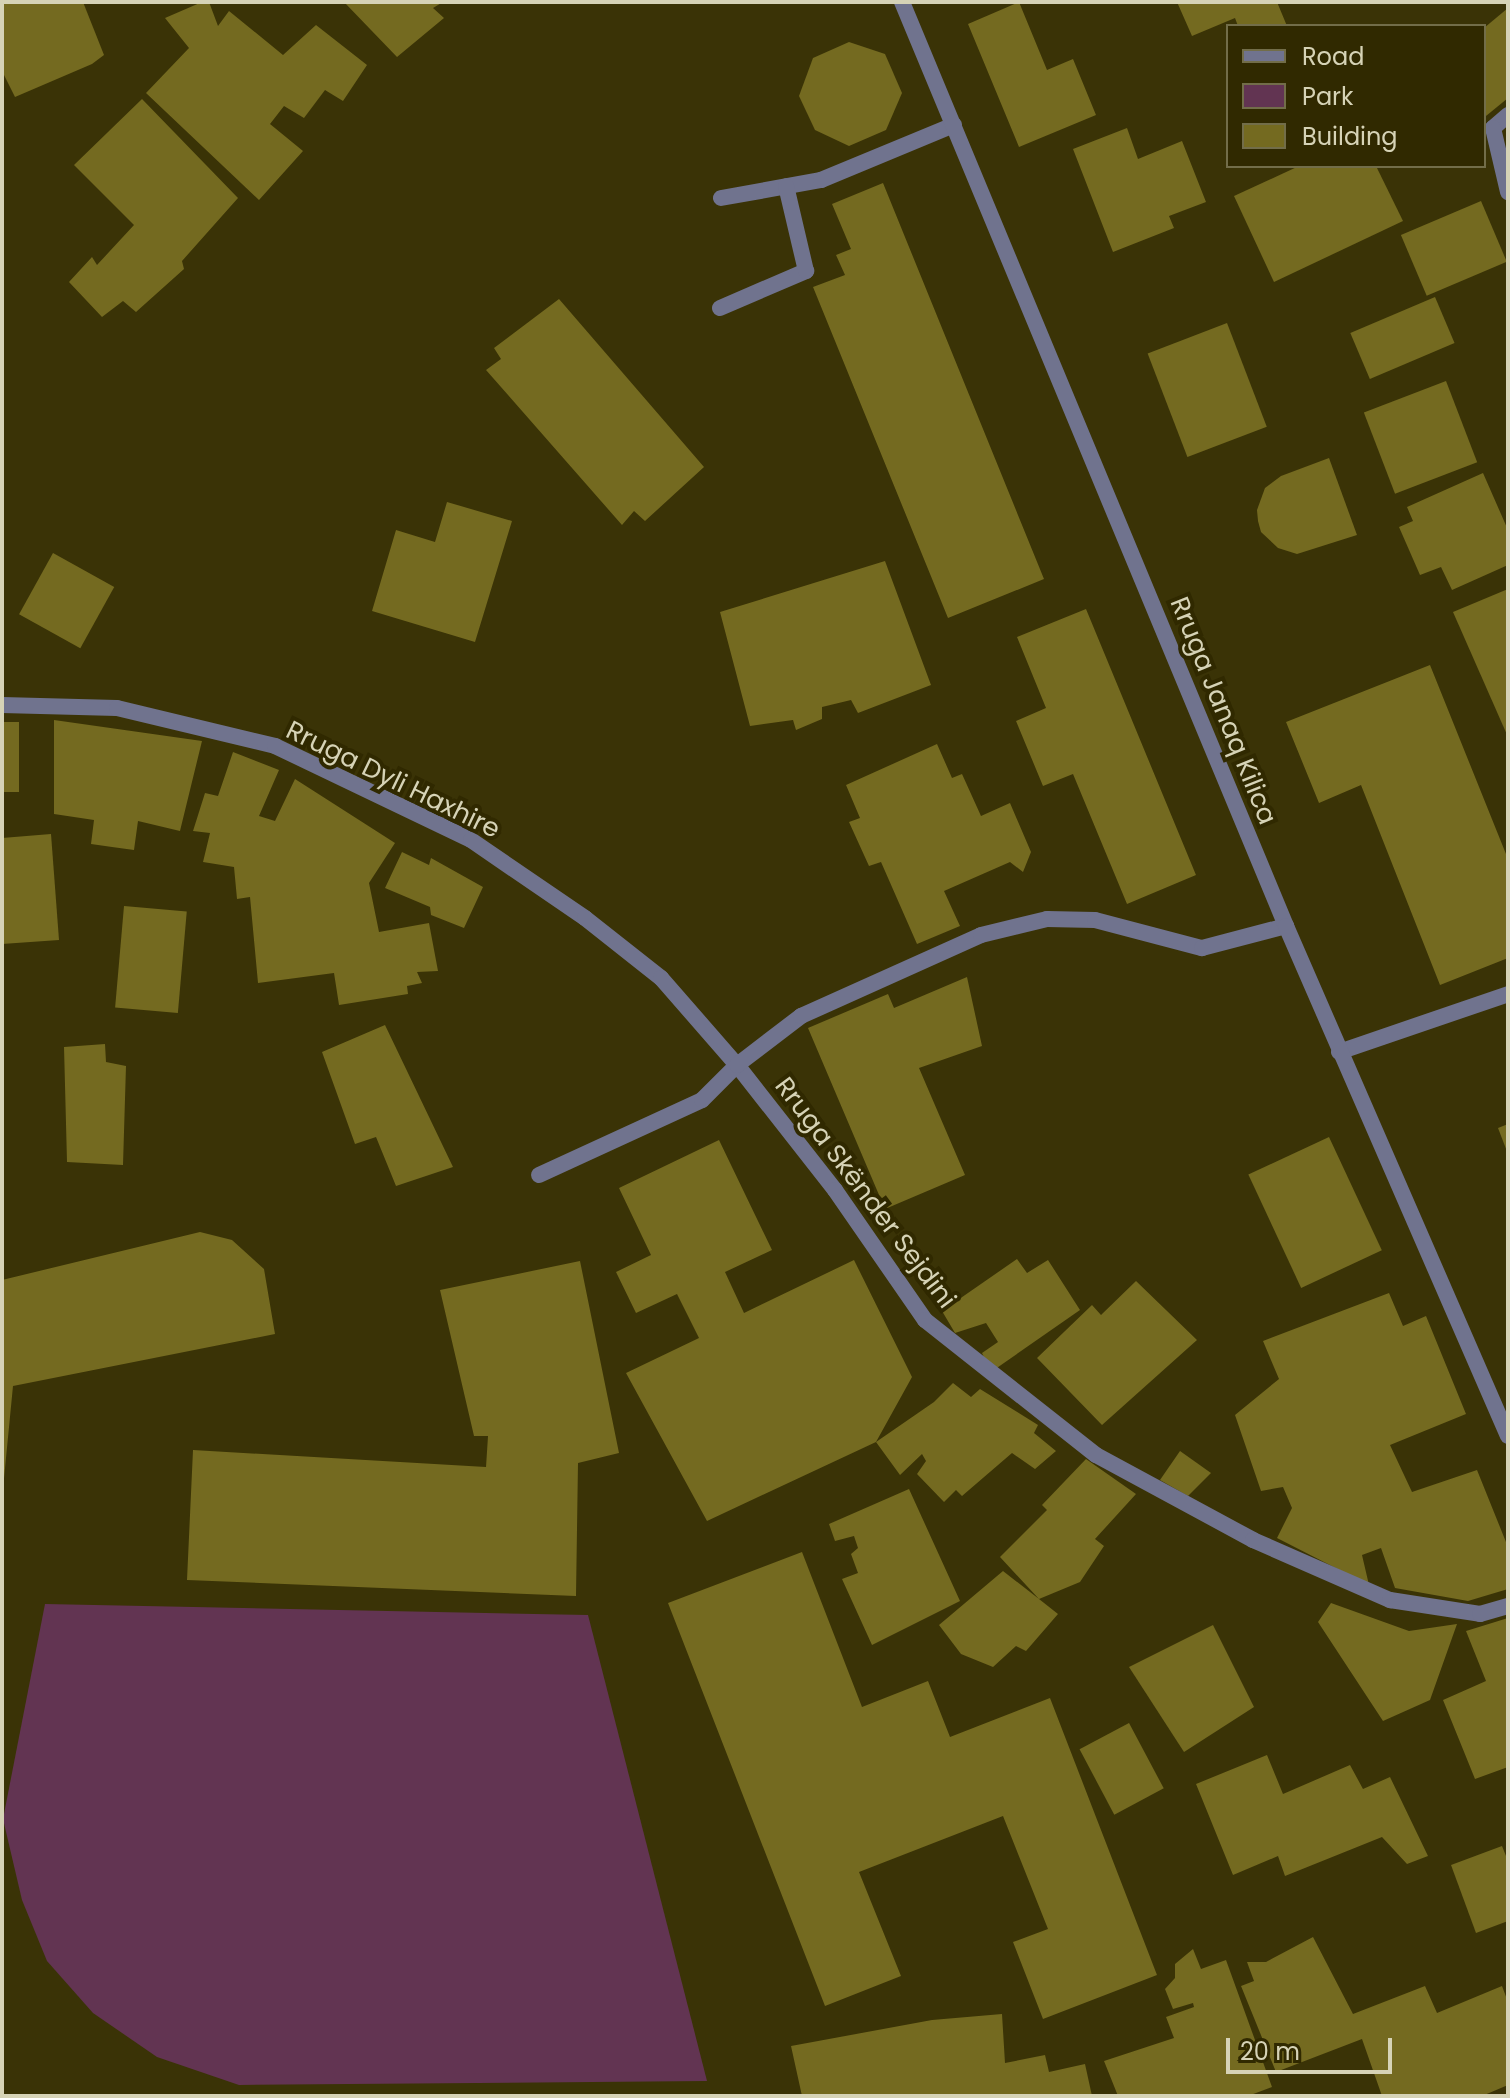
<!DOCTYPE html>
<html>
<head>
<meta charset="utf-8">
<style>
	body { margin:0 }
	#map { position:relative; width:1510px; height:2098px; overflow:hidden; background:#3a3306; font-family:Poppins,sans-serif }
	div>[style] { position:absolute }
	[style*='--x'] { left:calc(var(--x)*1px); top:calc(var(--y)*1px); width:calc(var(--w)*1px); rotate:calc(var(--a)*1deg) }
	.green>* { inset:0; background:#623452 }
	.building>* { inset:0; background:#746a20; transform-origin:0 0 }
	.service>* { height:16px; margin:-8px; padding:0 8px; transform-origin:8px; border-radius:8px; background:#70738e }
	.minor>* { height:16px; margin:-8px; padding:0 8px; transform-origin:8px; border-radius:8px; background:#70738e }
	.tertiary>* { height:16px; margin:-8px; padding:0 8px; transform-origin:8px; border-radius:8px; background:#70738e }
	span { translate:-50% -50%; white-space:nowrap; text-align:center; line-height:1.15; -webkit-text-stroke:8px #302900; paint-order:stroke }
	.street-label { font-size:26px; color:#d6d3b6 }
	.frame { position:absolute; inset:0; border:4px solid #d6d3b6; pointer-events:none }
	.legend { position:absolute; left:1226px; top:24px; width:260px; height:144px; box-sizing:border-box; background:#302900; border:2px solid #726d49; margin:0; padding:10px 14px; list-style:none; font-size:24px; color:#d6d3b6 }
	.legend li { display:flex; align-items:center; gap:16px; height:40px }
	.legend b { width:40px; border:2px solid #726d49 }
	.scale { position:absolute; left:1226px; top:2038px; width:166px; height:36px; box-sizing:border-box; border:4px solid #d6d3b6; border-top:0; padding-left:10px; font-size:24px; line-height:28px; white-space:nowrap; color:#d6d3b6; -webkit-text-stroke:6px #302900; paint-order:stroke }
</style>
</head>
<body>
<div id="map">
	<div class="green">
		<div style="clip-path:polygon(45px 1604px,588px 1615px,707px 2081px,239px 2085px,157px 2057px,93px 2013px,47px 1961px,22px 1900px,3px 1819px)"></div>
	</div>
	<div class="building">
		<div style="clip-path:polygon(2px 2px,83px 2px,104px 55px,92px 64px,15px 97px,2px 71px)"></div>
		<div style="clip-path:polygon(202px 2px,209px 2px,218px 26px,229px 11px,283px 55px,316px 25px,367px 65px,343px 101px,325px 90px,304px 118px,284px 106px,270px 124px,303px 151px,259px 200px,146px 93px,189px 48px,165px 18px)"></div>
		<div style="clip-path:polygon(344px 2px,443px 2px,433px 8px,444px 18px,397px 57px)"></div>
		<div style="clip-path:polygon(1019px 2px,1047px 70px,1073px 59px,1096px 115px,1019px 147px,968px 24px)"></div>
		<div style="clip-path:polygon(1177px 2px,1277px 2px,1287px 26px,1238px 26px,1235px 18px,1192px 36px)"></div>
		<div style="clip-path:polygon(1508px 8px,1508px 98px,1486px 116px,1484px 28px)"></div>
		<div style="clip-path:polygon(849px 42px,885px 54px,902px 93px,886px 130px,849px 146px,815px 130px,799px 96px,813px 58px)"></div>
		<div style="clip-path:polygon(142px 99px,238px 198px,182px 261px,184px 269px,136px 312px,123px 301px,102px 317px,69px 282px,92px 257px,97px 265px,134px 225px,74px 165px)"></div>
		<div style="clip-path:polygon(1127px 128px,1138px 159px,1182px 141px,1206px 202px,1169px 216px,1174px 228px,1113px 252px,1073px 149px)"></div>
		<div style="clip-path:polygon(1299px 166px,1376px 166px,1403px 221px,1274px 282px,1234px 196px)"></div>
		<div style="clip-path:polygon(883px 183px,1044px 579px,948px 618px,813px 287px,845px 275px,836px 255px,851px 249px,832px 204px)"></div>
		<div style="left:1481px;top:201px;width:66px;height:87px;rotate:67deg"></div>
		<div style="left:1435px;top:297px;width:50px;height:92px;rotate:67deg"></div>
		<div style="clip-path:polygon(559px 299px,704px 467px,645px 521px,634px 511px,622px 525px,486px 370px,501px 359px,494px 348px)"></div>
		<div style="left:1227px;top:323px;width:111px;height:85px;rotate:69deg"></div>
		<div style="left:1446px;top:381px;width:87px;height:88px;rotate:69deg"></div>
		<div style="clip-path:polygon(1329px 458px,1357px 535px,1297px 554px,1278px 548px,1261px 532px,1258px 521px,1257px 510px,1265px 488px,1281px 476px)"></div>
		<div style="clip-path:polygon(1483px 473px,1508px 530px,1508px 565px,1452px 590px,1441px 567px,1420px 575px,1399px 527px,1413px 521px,1407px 507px)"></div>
		<div style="clip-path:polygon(447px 502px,512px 521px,475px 642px,372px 611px,396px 530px,435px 542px)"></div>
		<div style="left:53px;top:553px;width:70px;height:70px;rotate:29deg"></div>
		<div style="clip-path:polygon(885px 561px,931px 685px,858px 713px,851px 700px,822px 707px,822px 719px,796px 730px,793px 720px,750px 726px,720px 612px)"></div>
		<div style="clip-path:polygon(1508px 589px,1508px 737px,1453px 612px)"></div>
		<div style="clip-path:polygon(1086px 609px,1196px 875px,1127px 904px,1073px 774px,1043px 786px,1016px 721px,1046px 708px,1017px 637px)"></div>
		<div style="clip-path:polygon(1430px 665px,1508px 859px,1508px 958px,1440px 985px,1361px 785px,1319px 803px,1286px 722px)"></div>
		<div style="clip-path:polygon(54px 720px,202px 741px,180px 831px,138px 821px,134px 850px,112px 847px,91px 844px,94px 820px,54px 814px)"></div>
		<div style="left:2px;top:722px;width:17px;height:70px"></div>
		<div style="clip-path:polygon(937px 744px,952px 778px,962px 774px,981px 816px,1010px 803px,1031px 852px,1023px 872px,1010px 862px,944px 891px,960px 926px,917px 944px,881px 862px,869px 866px,849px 822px,860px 818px,846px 785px)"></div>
		<div style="clip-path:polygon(233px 752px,279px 770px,259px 816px,275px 821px,295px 779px,395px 843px,369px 883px,379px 932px,429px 923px,438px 971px,417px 972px,422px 983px,407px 986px,408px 994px,339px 1005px,334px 973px,258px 983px,250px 897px,237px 899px,234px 867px,203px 862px,210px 833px,193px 831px,205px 793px,218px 796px)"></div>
		<div style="clip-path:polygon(51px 834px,59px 940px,2px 944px,2px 838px)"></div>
		<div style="clip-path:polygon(402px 852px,429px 865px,431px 858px,483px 887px,464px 928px,431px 915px,430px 907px,385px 888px)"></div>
		<div style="left:124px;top:906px;width:63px;height:102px;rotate:5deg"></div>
		<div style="clip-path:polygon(967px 977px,982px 1046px,919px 1068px,965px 1175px,885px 1209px,808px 1028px,888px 994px,894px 1008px)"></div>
		<div style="clip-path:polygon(385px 1025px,453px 1167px,396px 1186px,376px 1137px,355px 1144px,322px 1052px)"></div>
		<div style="clip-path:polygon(105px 1044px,106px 1062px,126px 1066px,123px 1165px,67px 1162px,64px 1047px)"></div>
		<div style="clip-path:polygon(1508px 1124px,1508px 1154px,1498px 1128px)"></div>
		<div style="left:1329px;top:1137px;width:125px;height:89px;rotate:65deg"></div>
		<div style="clip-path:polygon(719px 1140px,772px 1250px,725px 1272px,744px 1313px,854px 1260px,912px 1377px,876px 1442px,707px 1521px,626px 1373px,699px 1338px,677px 1294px,636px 1313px,616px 1272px,651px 1255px,619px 1188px)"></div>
		<div style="clip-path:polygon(200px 1232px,232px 1240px,264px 1269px,275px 1334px,13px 1386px,2px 1499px,2px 1280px)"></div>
		<div style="clip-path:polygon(1017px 1259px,1027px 1273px,1048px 1260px,1080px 1310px,991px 1372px,982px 1353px,998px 1342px,986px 1323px,955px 1333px,942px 1311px)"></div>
		<div style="clip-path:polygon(580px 1261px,619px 1453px,578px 1463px,576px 1596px,187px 1580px,193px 1450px,486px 1467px,488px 1436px,474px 1436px,440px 1290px)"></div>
		<div style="clip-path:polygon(1136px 1281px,1197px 1340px,1102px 1425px,1037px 1358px,1092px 1305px,1101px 1315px)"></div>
		<div style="clip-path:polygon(1389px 1293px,1403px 1326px,1426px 1316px,1466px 1414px,1390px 1445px,1412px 1492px,1477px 1470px,1508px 1547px,1508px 1589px,1468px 1601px,1395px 1588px,1381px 1548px,1362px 1555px,1369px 1585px,1277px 1538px,1292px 1508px,1283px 1487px,1261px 1491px,1235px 1415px,1279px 1379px,1263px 1341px)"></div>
		<div style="clip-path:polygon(953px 1383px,971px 1397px,980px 1389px,1038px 1425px,1034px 1433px,1056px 1451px,1035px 1469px,1012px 1453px,962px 1496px,956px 1490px,944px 1502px,917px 1474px,926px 1461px,922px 1454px,900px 1475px,876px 1442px,934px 1402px)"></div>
		<div style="clip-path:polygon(1180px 1451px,1211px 1473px,1188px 1496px,1160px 1480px)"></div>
		<div style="clip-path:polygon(1086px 1459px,1136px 1494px,1095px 1539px,1104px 1546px,1080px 1582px,1039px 1599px,1058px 1614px,1026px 1651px,1016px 1646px,993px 1667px,961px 1654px,939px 1625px,1003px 1571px,1039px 1599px,1000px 1557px,1047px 1510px,1042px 1505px)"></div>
		<div style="clip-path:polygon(909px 1489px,960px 1601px,872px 1645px,842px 1579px,858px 1573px,851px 1554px,858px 1548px,854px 1536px,835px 1541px,829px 1524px)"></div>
		<div style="clip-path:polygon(802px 1552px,862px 1707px,928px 1681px,950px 1737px,1050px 1698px,1157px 1975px,1043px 2019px,1013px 1942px,1048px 1929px,1003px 1816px,859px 1872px,901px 1976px,825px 2006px,668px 1603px)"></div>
		<div style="clip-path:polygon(1331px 1603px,1409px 1631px,1457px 1624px,1430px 1700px,1383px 1721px,1318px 1622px)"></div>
		<div style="clip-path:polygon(1508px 1618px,1508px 1767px,1475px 1779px,1443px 1700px,1486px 1681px,1466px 1631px)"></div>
		<div style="clip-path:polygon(1213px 1625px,1254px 1707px,1184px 1752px,1129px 1667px)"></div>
		<div style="left:1129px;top:1723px;width:74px;height:56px;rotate:62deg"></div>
		<div style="clip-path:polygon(1267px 1755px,1283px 1794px,1350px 1765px,1363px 1789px,1390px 1777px,1428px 1856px,1407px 1864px,1382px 1837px,1285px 1876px,1278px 1856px,1233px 1875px,1196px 1784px)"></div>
		<div style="clip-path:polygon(1502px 1846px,1508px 1861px,1508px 1921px,1476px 1933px,1451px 1865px)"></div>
		<div style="clip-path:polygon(1313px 1937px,1353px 2014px,1425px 1986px,1437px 2013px,1502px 1986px,1508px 2002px,1508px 2085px,1482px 2096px,1382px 2096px,1362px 2039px,1276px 2072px,1241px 1986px,1254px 1981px,1247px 1962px,1266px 1962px)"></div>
		<div style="clip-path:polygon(1193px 1949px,1201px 1969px,1226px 1960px,1272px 2087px,1248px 2096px,1118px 2096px,1104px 2061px,1174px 2038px,1166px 2017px,1194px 2007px,1193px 2003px,1173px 2009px,1165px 1989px,1175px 1978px,1175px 1964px)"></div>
		<div style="clip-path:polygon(1002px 2014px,1005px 2063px,1045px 2055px,1049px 2072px,1085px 2064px,1092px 2096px,802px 2096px,791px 2046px,932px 2020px)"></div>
	</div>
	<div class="service">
		<div style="--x:721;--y:198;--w:102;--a:-10.2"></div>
		<div style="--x:821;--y:180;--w:144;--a:-22.5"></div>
		<div style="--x:720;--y:308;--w:94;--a:-23.3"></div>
		<div style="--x:806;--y:271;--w:87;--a:-103.2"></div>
		<div style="--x:737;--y:1065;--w:159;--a:51.9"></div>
		<div style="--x:835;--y:1190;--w:158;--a:55.3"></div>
		<div style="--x:925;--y:1320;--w:218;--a:38.3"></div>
		<div style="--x:1096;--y:1455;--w:179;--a:28.4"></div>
		<div style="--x:1253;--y:1540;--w:150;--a:23.7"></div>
		<div style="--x:1390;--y:1600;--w:91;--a:8.8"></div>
		<div style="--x:1480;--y:1614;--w:29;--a:-16"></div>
	</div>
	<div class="minor">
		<div style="--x:1508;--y:115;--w:20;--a:139"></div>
		<div style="--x:1493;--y:128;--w:66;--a:76.8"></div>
		<div style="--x:2;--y:705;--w:115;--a:1.5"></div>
		<div style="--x:117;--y:708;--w:163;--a:13.5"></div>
		<div style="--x:275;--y:746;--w:217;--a:25.6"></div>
		<div style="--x:471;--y:840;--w:138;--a:34.4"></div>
		<div style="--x:585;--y:918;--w:97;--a:38.3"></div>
		<div style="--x:661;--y:978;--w:116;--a:48.9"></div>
		<div style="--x:1339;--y:1052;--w:179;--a:-18.9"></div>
		<div style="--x:539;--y:1175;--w:179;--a:-24.7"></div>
		<div style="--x:702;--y:1100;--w:49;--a:-45"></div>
		<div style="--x:737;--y:1065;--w:81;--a:-37.4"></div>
		<div style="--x:801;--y:1016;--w:197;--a:-24.2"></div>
		<div style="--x:981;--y:935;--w:68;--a:-13.6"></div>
		<div style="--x:1047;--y:919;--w:48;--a:1.2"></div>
		<div style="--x:1095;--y:920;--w:111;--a:14.7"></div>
		<div style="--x:1202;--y:948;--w:87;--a:-14.7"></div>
	</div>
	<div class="tertiary">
		<div style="--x:902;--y:2;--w:1001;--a:67.43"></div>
		<div style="--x:1286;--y:926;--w:556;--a:66.48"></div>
	</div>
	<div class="street-label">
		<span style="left:1223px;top:711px;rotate:68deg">Rruga Janaq Kilica</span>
		<span style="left:393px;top:780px;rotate:26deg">Rruga Dyli Haxhire</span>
		<span style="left:865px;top:1193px;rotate:53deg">Rruga Skënder Sejdini</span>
	</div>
	<div class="frame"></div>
	<ul class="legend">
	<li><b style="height:10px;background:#70738e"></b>Road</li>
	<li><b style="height:22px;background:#623452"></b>Park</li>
	<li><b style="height:22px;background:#746a20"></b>Building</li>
	</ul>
	<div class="scale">20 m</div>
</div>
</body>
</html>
